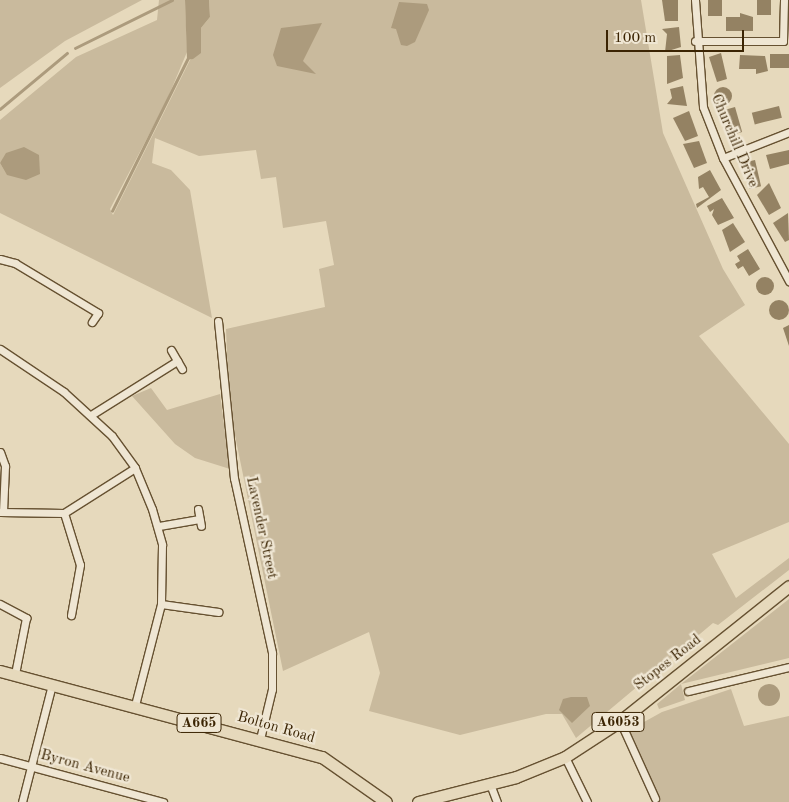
<!DOCTYPE html>
<html>
<head>
<meta charset="utf-8">
<style>
	body { margin:0 }
	#map { position:relative; width:789px; height:802px; overflow:hidden; background:#e6d9bc; font-family:"Old Standard TT",serif }
	div>[style] { position:absolute }
	[style*='--x'] { left:calc(var(--x)*1px); top:calc(var(--y)*1px); width:calc(var(--w)*1px); rotate:calc(var(--a)*1deg) }
	.green>* { inset:0; background:#c9ba9d }
	.water>* { inset:0; background:#ac9b7d }
	.round { border-radius:50% }
	.stream>* { height:2.5px; margin:-1.25px; padding:0 1.25px; transform-origin:1.25px; border-radius:1.25px; background:#ac9b7d }
	.building>* { inset:0; background:#948263; transform-origin:0 0 }
	.roads { filter:drop-shadow(1px 0 #665131) drop-shadow(-1px 0 #665131) drop-shadow(0 1px #665131) drop-shadow(0 -1px #665131) }
	.minor>* { height:7px; margin:-3.5px; padding:0 3.5px; transform-origin:3.5px; border-radius:3.5px; background:#efe6d3 }
	.primary>* { height:11px; margin:-5.5px; padding:0 5.5px; transform-origin:5.5px; border-radius:5.5px; background:#e6d9bc }
	span { translate:-50% -50%; white-space:nowrap; text-align:center; line-height:1.15; -webkit-text-stroke:4.5px #efe6d3; paint-order:stroke }
	.shield-label span { padding:1px 4px; background:#efe6d3; border:1px solid; border-radius:4px; -webkit-text-stroke-width:0 }
	.shield-label { font-size:14px; color:#3b2403; font-weight:700 }
	.street-label { font-size:15px; color:#3b2403 }
	.scale { position:absolute; left:606px; top:30px; width:138px; height:22px; box-sizing:border-box; border:2px solid #3b2403; border-top:0; padding-left:6px; font-size:15px; line-height:18px; white-space:nowrap; color:#3b2403; -webkit-text-stroke:4px #efe6d3; paint-order:stroke }
</style>
</head>
<body>
<div id="map">
	<div class="green">
		<div style="clip-path:polygon(0 0,142px 0,65px 41px,0 88px)"></div>
		<div style="clip-path:polygon(159px 0,185px 0,187px 52px,166px 102px,110px 209px,113px 215px,190px 60px,201px 52px,201px 28px,210px 17px,209px 0,641px 0,663px 133px,723px 269px,745px 305px,699px 336px,789px 444px,789px 522px,712px 554px,736px 598px,789px 558px,789px 570px,718px 625px,713px 623px,576px 738px,562px 714px,546px 714px,460px 735px,369px 711px,380px 673px,369px 632px,283px 671px,229px 406px,226px 329px,325px 307px,319px 269px,334px 265px,326px 221px,283px 228px,276px 177px,261px 179px,256px 150px,199px 156px,155px 138px,152px 163px,171px 170px,190px 190px,212px 318px,0 213px,0 163px,7px 175px,0 162px,0 120px,76px 57px,157px 20px)"></div>
		<div style="clip-path:polygon(151px 388px,167px 410px,220px 394px,230px 469px,195px 458px,175px 444px,132px 396px)"></div>
		<div style="clip-path:polygon(789px 599px,789px 658px,681px 684px,685px 700px,659px 709px,657px 704px,681px 684px)"></div>
		<div style="clip-path:polygon(731px 689px,744px 726px,789px 716px,789px 802px,660px 802px,626px 732px,662px 712px)"></div>
	</div>
	<div class="water">
		<div style="clip-path:polygon(185px 0,209px 0,210px 17px,201px 28px,201px 53px,193px 59px,187px 60px)"></div>
		<div style="clip-path:polygon(399px 2px,427px 4px,429px 10px,415px 42px,407px 46px,401px 45px,396px 29px,391px 28px)"></div>
		<div style="clip-path:polygon(322px 23px,303px 61px,316px 74px,277px 66px,273px 55px,281px 28px)"></div>
		<div style="clip-path:polygon(24px 147px,39px 155px,40px 174px,26px 180px,7px 175px,0 163px,6px 153px)"></div>
		<div class="round" style="left:758px;top:684px;width:22px;height:22px"></div>
		<div style="clip-path:polygon(571px 697px,587px 697px,590px 706px,572px 723px,559px 710px,563px 699px)"></div>
	</div>
	<div class="stream">
		<div style="--x:75;--y:48;--w:108;--a:-26.3"></div>
		<div style="--x:0;--y:109;--w:87;--a:-39.9"></div>
		<div style="--x:112;--y:211;--w:169;--a:-63.6"></div>
	</div>
	<div class="building">
		<div style="clip-path:polygon(662px 0,678px 0,678px 21px,665px 21px)"></div>
		<div style="left:708px;top:0;width:14px;height:16px"></div>
		<div style="left:757px;top:0;width:14px;height:15px"></div>
		<div style="clip-path:polygon(740px 13px,753px 17px,753px 31px,726px 31px,726px 17px,740px 17px)"></div>
		<div style="clip-path:polygon(679px 27px,681px 47px,665px 52px,667px 34px,662px 29px)"></div>
		<div style="clip-path:polygon(721px 53px,727px 79px,717px 82px,709px 57px)"></div>
		<div style="left:770px;top:54px;width:19px;height:14px"></div>
		<div style="clip-path:polygon(680px 55px,683px 78px,667px 84px,667px 56px)"></div>
		<div style="clip-path:polygon(740px 55px,765px 56px,768px 71px,756px 74px,756px 69px,739px 69px)"></div>
		<div style="clip-path:polygon(683px 86px,687px 106px,667px 104px,672px 98px,670px 89px)"></div>
		<div class="round" style="left:714px;top:87px;width:18px;height:18px"></div>
		<div style="left:779px;top:106px;width:12px;height:28px;rotate:76deg"></div>
		<div style="left:735px;top:107px;width:26px;height:11px;rotate:74deg"></div>
		<div style="clip-path:polygon(689px 111px,698px 136px,685px 141px,673px 118px)"></div>
		<div style="clip-path:polygon(699px 141px,707px 163px,694px 168px,683px 144px)"></div>
		<div style="clip-path:polygon(789px 150px,789px 164px,770px 169px,766px 155px)"></div>
		<div style="left:755px;top:160px;width:27px;height:12px;rotate:77deg"></div>
		<div style="clip-path:polygon(710px 170px,721px 190px,697px 208px,696px 204px,709px 197px,703px 187px,699px 189px,698px 177px)"></div>
		<div style="clip-path:polygon(769px 183px,781px 208px,769px 215px,757px 195px)"></div>
		<div style="clip-path:polygon(722px 198px,734px 218px,718px 225px,712px 215px,714px 209px,710px 212px,707px 206px)"></div>
		<div style="clip-path:polygon(788px 213px,789px 240px,785px 242px,773px 223px)"></div>
		<div style="clip-path:polygon(733px 223px,745px 242px,730px 252px,722px 230px)"></div>
		<div style="clip-path:polygon(748px 249px,760px 269px,749px 276px,743px 266px,738px 269px,735px 264px,740px 261px,737px 256px)"></div>
		<div class="round" style="left:756px;top:277px;width:18px;height:18px"></div>
		<div class="round" style="left:769px;top:300px;width:20px;height:20px"></div>
		<div style="clip-path:polygon(789px 325px,789px 346px,783px 328px)"></div>
	</div>
	<div class="roads">
		<div class="minor">
			<div style="--x:695;--y:0;--w:107;--a:85.7"></div>
			<div style="--x:703;--y:107;--w:55;--a:68.6"></div>
			<div style="--x:723;--y:158;--w:140;--a:61.8"></div>
			<div style="--x:695;--y:41;--w:88;--a:0"></div>
			<div style="--x:783;--y:41;--w:41;--a:-88.6"></div>
			<div style="--x:723;--y:158;--w:71;--a:-21.5"></div>
			<div style="--x:0;--y:259;--w:16;--a:15"></div>
			<div style="--x:15;--y:263;--w:97;--a:31.1"></div>
			<div style="--x:98;--y:313;--w:11;--a:124"></div>
			<div style="--x:218;--y:321;--w:158;--a:84.2"></div>
			<div style="--x:234;--y:478;--w:179;--a:77.7"></div>
			<div style="--x:272;--y:653;--w:36;--a:90"></div>
			<div style="--x:272;--y:689;--w:51;--a:103.5"></div>
			<div style="--x:0;--y:349;--w:77;--a:33.9"></div>
			<div style="--x:64;--y:392;--w:65;--a:42.5"></div>
			<div style="--x:112;--y:436;--w:39;--a:54"></div>
			<div style="--x:135;--y:468;--w:44;--a:67.5"></div>
			<div style="--x:152;--y:509;--w:37;--a:74"></div>
			<div style="--x:162;--y:545;--w:59;--a:91"></div>
			<div style="--x:161;--y:604;--w:104;--a:104.4"></div>
			<div style="--x:171;--y:350;--w:22;--a:60"></div>
			<div style="--x:91;--y:415;--w:102;--a:-32.1"></div>
			<div style="--x:0;--y:452;--w:15;--a:70"></div>
			<div style="--x:5;--y:466;--w:46;--a:92.5"></div>
			<div style="--x:198;--y:509;--w:17;--a:80"></div>
			<div style="--x:0;--y:512;--w:64;--a:0.9"></div>
			<div style="--x:64;--y:513;--w:84;--a:-32.4"></div>
			<div style="--x:64;--y:513;--w:54;--a:72.9"></div>
			<div style="--x:80;--y:565;--w:51;--a:100.2"></div>
			<div style="--x:159;--y:526;--w:41;--a:-9.9"></div>
			<div style="--x:0;--y:604;--w:30;--a:28"></div>
			<div style="--x:26;--y:618;--w:57;--a:101.1"></div>
			<div style="--x:161;--y:604;--w:58;--a:8"></div>
			<div style="--x:688;--y:691;--w:104;--a:-13.4"></div>
			<div style="--x:620;--y:721;--w:85;--a:65.6"></div>
			<div style="--x:565;--y:757;--w:50;--a:63.9"></div>
			<div style="--x:0;--y:758;--w:169;--a:15.1"></div>
			<div style="--x:490;--y:784;--w:19;--a:69"></div>
			<div style="--x:22;--y:802;--w:122;--a:-75.7"></div>
		</div>
		<div class="primary">
			<div style="--x:0;--y:671;--w:333;--a:15"></div>
			<div style="--x:322;--y:757;--w:78;--a:35.1"></div>
			<div style="--x:418;--y:802;--w:101;--a:-14.3"></div>
			<div style="--x:516;--y:777;--w:53;--a:-22.2"></div>
			<div style="--x:565;--y:757;--w:66;--a:-33.2"></div>
			<div style="--x:620;--y:721;--w:216;--a:-38.6"></div>
		</div>
	</div>
	<div class="shield-label">
		<span style="left:618px;top:722px">A6053</span>
		<span style="left:199px;top:723px">A665</span>
	</div>
	<div class="street-label">
		<span style="left:734px;top:141px;rotate:67deg">Churchill Drive</span>
		<span style="left:261px;top:528px;rotate:78deg">Lavender Street</span>
		<span style="left:668px;top:663px;rotate:-38deg">Stopes Road</span>
		<span style="left:276px;top:728px;rotate:16deg">Bolton Road</span>
		<span style="left:85px;top:767px;rotate:15deg">Byron Avenue</span>
	</div>
	<div class="scale">100 m</div>
</div>
</body>
</html>
